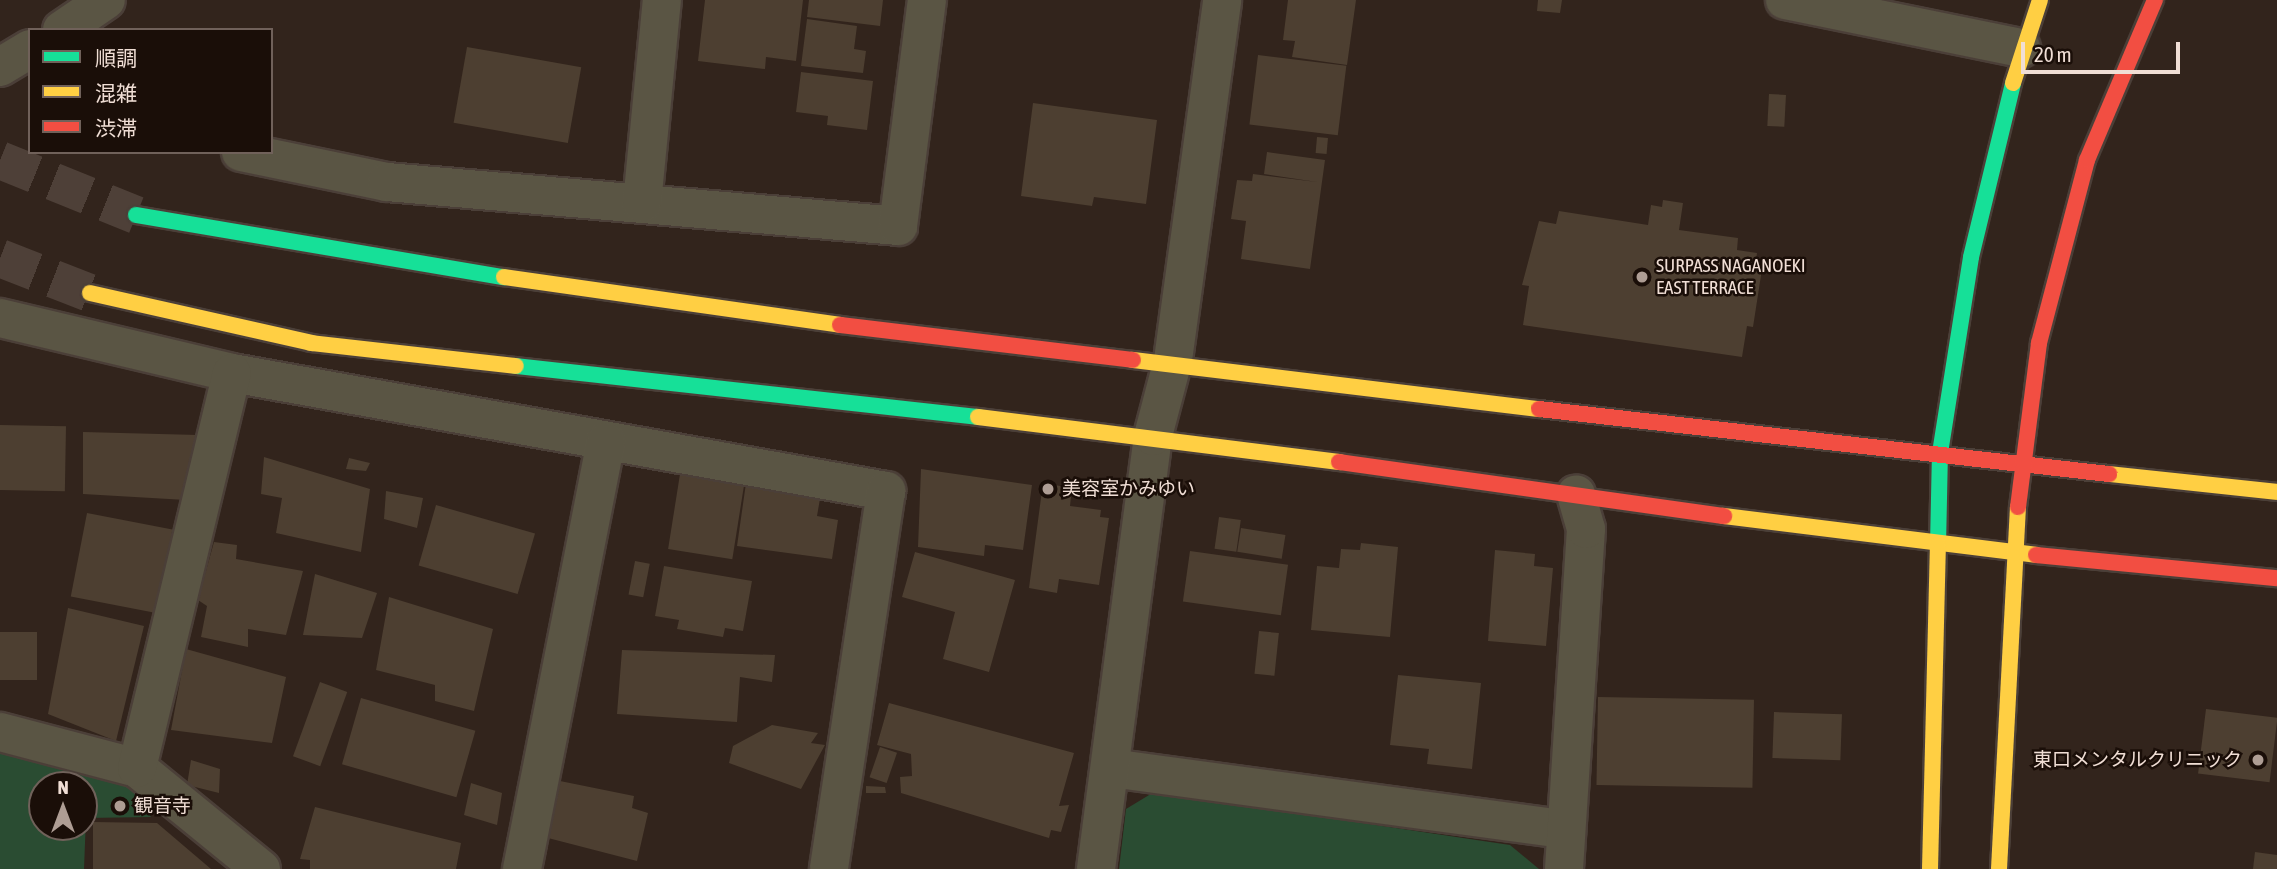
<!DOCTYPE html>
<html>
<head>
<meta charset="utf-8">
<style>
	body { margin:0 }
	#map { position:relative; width:2277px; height:869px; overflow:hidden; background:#32241c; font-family:"Asap Condensed","Noto Sans JP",sans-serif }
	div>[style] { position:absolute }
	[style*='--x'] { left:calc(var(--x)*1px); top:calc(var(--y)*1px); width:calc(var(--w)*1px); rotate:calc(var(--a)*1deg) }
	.green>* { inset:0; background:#2a4c32 }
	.building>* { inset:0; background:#4d3f31; transform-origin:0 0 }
	.secondary-tunnel>* { height:38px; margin-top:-19px; transform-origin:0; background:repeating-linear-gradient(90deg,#4e4038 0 38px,transparent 0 57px) }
	.roads { filter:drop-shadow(2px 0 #4b3f38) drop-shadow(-2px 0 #4b3f38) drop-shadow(0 2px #4b3f38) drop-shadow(0 -2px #4b3f38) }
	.street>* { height:38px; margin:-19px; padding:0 19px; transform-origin:19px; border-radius:19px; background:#5a5544 }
	.fast>* { height:16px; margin:-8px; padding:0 8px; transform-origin:8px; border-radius:8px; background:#16e098 }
	.slow>* { height:16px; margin:-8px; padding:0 8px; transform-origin:8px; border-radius:8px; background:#ffcf43 }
	.jam>* { height:16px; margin:-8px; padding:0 8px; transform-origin:8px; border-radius:8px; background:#f24e42 }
	.dots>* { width:19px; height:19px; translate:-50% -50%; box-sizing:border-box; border:4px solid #1a0e08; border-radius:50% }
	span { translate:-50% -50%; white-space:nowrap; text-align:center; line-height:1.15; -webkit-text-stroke:5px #1a0e08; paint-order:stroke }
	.poi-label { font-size:19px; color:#f0ded5 }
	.left { translate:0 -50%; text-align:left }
	.right { translate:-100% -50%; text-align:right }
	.legend { position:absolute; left:28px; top:28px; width:245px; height:126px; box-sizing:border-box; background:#1a0e08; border:2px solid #70615a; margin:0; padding:9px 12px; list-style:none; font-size:21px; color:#f0ded5 }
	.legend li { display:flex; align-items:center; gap:14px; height:35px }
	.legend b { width:35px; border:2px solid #70615a }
	.north { position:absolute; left:28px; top:771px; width:70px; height:70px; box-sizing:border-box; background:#1a0e08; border:2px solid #70615a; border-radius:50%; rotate:0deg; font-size:19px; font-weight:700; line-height:28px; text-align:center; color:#f0ded5 }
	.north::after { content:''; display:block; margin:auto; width:24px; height:32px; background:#ae9d94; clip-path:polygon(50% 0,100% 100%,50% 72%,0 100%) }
	.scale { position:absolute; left:2021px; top:42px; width:159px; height:32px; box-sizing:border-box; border:4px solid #f0ded5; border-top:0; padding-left:9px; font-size:21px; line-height:24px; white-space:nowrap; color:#f0ded5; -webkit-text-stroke:5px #1a0e08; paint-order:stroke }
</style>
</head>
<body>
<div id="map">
	<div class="green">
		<div style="clip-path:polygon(evenodd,0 751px,131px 786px,151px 817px,86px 818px,84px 869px,0 869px,0 751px,42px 785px,84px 785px,84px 827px,42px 827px,42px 785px)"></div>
		<div style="clip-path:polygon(1154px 792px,1510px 845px,1539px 869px,1119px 869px,1126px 809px)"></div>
	</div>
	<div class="building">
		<div style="clip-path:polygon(705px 0,803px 0,796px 61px,766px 57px,765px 69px,698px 61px)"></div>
		<div style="clip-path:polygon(809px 0,883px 0,880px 26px,807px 17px)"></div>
		<div style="clip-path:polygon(1288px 0,1356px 0,1347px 65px,1292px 57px,1295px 41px,1283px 40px)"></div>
		<div style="clip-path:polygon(1538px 0,1562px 0,1560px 13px,1537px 11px)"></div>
		<div style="clip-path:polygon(807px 19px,857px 26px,854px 49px,866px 51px,863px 73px,801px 66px)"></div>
		<div style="left:467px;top:47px;width:116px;height:77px;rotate:10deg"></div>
		<div style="left:1258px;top:55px;width:89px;height:70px;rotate:7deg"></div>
		<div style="clip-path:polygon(801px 72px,873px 81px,867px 130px,827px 125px,828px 116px,796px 112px)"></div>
		<div style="left:1769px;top:94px;width:17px;height:32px;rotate:3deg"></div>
		<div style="clip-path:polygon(1033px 103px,1157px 120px,1146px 204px,1094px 197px,1092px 206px,1021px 196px)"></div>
		<div style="left:1317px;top:137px;width:11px;height:16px;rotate:5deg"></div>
		<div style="clip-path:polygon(1267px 152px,1325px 160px,1310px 269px,1241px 259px,1246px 221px,1231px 219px,1237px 180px,1252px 181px,1253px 174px,1317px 182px,1264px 174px)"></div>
		<div style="clip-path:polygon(1663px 200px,1683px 203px,1679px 230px,1738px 238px,1737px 250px,1757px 253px,1755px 268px,1762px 269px,1753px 327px,1747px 326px,1742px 357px,1523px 325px,1529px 286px,1522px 285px,1539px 221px,1556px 224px,1559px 211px,1648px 225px,1651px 205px,1662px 207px)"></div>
		<div style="left:0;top:425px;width:66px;height:65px;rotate:1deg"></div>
		<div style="clip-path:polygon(83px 432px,198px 435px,186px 500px,83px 494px)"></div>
		<div style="clip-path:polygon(264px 457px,370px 489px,361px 552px,276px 533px,282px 498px,261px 494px)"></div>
		<div style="clip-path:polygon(349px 458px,370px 463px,366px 471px,346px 469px)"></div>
		<div style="clip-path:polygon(921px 469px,1032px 485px,1023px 550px,985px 545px,984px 556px,918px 547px)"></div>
		<div style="left:680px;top:474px;width:65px;height:76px;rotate:9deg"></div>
		<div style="clip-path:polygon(746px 483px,821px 493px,817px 516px,838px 520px,832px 559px,737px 546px)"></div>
		<div style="clip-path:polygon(1043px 483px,1072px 488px,1070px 506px,1101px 510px,1100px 517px,1109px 518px,1099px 585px,1059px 579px,1057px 593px,1029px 588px)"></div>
		<div style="clip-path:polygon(386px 491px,423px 498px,417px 528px,384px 519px)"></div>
		<div style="left:436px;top:505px;width:103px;height:63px;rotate:16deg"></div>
		<div style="left:87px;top:513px;width:87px;height:85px;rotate:11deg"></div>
		<div style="left:1219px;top:517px;width:22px;height:32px;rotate:8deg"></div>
		<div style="left:1241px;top:528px;width:45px;height:24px;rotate:9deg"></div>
		<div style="clip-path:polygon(214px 542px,237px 545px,236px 559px,303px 571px,286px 635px,248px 629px,248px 647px,201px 637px,207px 606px,198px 600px)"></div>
		<div style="clip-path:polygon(1361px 543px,1398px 547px,1390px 637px,1311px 630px,1317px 566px,1339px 568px,1341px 549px,1360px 550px)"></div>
		<div style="clip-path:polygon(1495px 550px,1535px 554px,1534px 566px,1553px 568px,1546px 646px,1488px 641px)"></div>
		<div style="left:1190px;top:551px;width:99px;height:51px;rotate:8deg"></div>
		<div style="clip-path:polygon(915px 552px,1015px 580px,989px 672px,943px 659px,955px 612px,902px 597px)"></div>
		<div style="left:635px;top:561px;width:15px;height:34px;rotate:11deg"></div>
		<div style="clip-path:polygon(664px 566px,752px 581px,743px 631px,725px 628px,723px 637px,677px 629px,679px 620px,655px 616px)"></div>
		<div style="clip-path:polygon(315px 574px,377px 593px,362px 638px,303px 635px)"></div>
		<div style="clip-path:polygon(389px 597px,493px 629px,474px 711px,435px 701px,435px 685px,376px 670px)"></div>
		<div style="clip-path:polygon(68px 608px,144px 626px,116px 741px,48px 714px)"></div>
		<div style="left:1259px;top:631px;width:20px;height:43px;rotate:6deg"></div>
		<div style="left:0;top:632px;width:37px;height:48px"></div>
		<div style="clip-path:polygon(186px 649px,286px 677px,272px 743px,171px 730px)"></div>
		<div style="clip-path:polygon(622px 650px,775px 655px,772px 682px,740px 677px,737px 722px,617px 714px)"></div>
		<div style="clip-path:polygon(1398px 675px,1481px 683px,1472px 769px,1427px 764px,1429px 749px,1390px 745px)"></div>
		<div style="left:320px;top:682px;width:29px;height:79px;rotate:20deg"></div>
		<div style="left:1598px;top:697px;width:156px;height:88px;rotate:1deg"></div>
		<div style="left:361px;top:698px;width:119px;height:69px;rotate:16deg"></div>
		<div style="clip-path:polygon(889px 703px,1074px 753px,1059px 806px,1069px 805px,1061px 832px,1051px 830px,1049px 838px,901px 793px,900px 777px,912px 776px,911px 754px,877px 745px)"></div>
		<div style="left:2206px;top:709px;width:72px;height:65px;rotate:7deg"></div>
		<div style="left:1774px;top:712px;width:68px;height:46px;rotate:2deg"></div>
		<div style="clip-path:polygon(772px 725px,818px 733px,811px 743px,825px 745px,801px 789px,729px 763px,733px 746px)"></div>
		<div style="left:880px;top:747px;width:18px;height:32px;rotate:19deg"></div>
		<div style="clip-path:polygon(191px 760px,220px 769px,219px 793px,187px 785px)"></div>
		<div style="clip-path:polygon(560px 781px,634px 796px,632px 808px,648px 813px,637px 861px,548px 838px)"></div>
		<div style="clip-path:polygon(471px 783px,502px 793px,497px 825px,464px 815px)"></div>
		<div style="clip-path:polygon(866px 786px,885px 787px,886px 793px,866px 793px)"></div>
		<div style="clip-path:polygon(315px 807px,461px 843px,456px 869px,310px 869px,310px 860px,300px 859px)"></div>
		<div style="clip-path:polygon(93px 822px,157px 823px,211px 869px,93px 869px)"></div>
		<div style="clip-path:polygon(2255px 852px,2277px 855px,2277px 869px,2253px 869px)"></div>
	</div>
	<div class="secondary-tunnel">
		<div style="--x:0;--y:160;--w:147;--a:22"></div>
		<div style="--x:0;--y:258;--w:97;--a:21.3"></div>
	</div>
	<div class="roads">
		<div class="street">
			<div style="--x:1785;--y:0;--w:241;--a:11.5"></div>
			<div style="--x:62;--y:30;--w:53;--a:-34.3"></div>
			<div style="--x:0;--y:67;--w:35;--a:-31"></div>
			<div style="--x:241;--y:152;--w:149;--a:11.6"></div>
			<div style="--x:387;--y:182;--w:513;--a:4.92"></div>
			<div style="--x:898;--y:226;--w:228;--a:-82.7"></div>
			<div style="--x:642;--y:203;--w:204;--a:-84.4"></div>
			<div style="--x:0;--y:318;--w:238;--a:13.3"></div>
			<div style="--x:232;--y:373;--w:665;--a:10.23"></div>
			<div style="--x:886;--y:491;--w:382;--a:98.6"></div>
			<div style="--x:0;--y:732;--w:142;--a:14.7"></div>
			<div style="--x:137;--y:768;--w:160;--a:39.2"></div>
			<div style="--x:137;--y:768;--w:406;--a:-76.5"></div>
			<div style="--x:1111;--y:768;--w:457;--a:7.7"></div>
			<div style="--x:522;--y:869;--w:435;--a:-78.9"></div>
			<div style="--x:1096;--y:869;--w:437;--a:-82.5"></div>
			<div style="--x:1153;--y:436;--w:79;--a:-75.3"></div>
			<div style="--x:1173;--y:360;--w:363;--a:-82.2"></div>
			<div style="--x:1564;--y:869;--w:341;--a:-86.3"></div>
			<div style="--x:1586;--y:529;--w:36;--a:-106"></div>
		</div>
		<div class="fast">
			<div style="--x:136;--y:215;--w:373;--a:9.6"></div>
			<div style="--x:516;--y:366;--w:465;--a:6.3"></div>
			<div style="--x:1938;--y:546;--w:93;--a:-88.8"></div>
			<div style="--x:1940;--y:453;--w:198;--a:-81"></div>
			<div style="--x:1971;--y:257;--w:179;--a:-76.4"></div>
		</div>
		<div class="slow">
			<div style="--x:2013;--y:83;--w:87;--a:-72"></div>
			<div style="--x:504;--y:277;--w:339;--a:8.1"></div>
			<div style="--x:90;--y:293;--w:227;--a:12.7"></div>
			<div style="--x:311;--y:343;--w:206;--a:6.4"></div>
			<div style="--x:1133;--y:360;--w:409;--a:6.9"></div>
			<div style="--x:978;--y:417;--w:364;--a:7.1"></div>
			<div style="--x:2109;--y:474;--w:169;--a:6.1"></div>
			<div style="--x:1724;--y:516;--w:314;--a:7.1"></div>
			<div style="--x:1930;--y:869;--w:323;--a:-88.6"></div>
			<div style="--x:1999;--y:869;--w:362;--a:-87"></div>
		</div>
		<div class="jam">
			<div style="--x:840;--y:325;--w:295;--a:6.8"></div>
			<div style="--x:1539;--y:409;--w:574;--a:6.51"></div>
			<div style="--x:1339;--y:462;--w:389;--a:8"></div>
			<div style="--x:2018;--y:507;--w:165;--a:-82.7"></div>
			<div style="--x:2039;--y:343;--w:189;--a:-75.3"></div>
			<div style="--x:2087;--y:160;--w:174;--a:-67"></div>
			<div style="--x:2036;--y:555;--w:242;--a:5.5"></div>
		</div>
	</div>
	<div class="dots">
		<div style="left:1642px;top:277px;background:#ae9d94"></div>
		<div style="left:1048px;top:489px;background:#ae9d94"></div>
		<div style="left:2258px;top:760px;background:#ae9d94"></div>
		<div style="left:120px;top:806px;background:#ae9d94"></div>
	</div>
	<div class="poi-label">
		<span class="left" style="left:1656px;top:277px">SURPASS NAGANOEKI<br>EAST TERRACE</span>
		<span class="left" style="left:1062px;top:489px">美容室かみゆい</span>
		<span class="right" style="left:2242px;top:760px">東口メンタルクリニック</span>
		<span class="left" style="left:134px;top:806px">観音寺</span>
	</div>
	<ul class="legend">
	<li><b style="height:9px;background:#16e098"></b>順調</li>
	<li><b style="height:9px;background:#ffcf43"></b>混雑</li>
	<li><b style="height:9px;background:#f24e42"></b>渋滞</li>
	</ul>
	<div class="north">N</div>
	<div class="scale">20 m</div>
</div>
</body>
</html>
